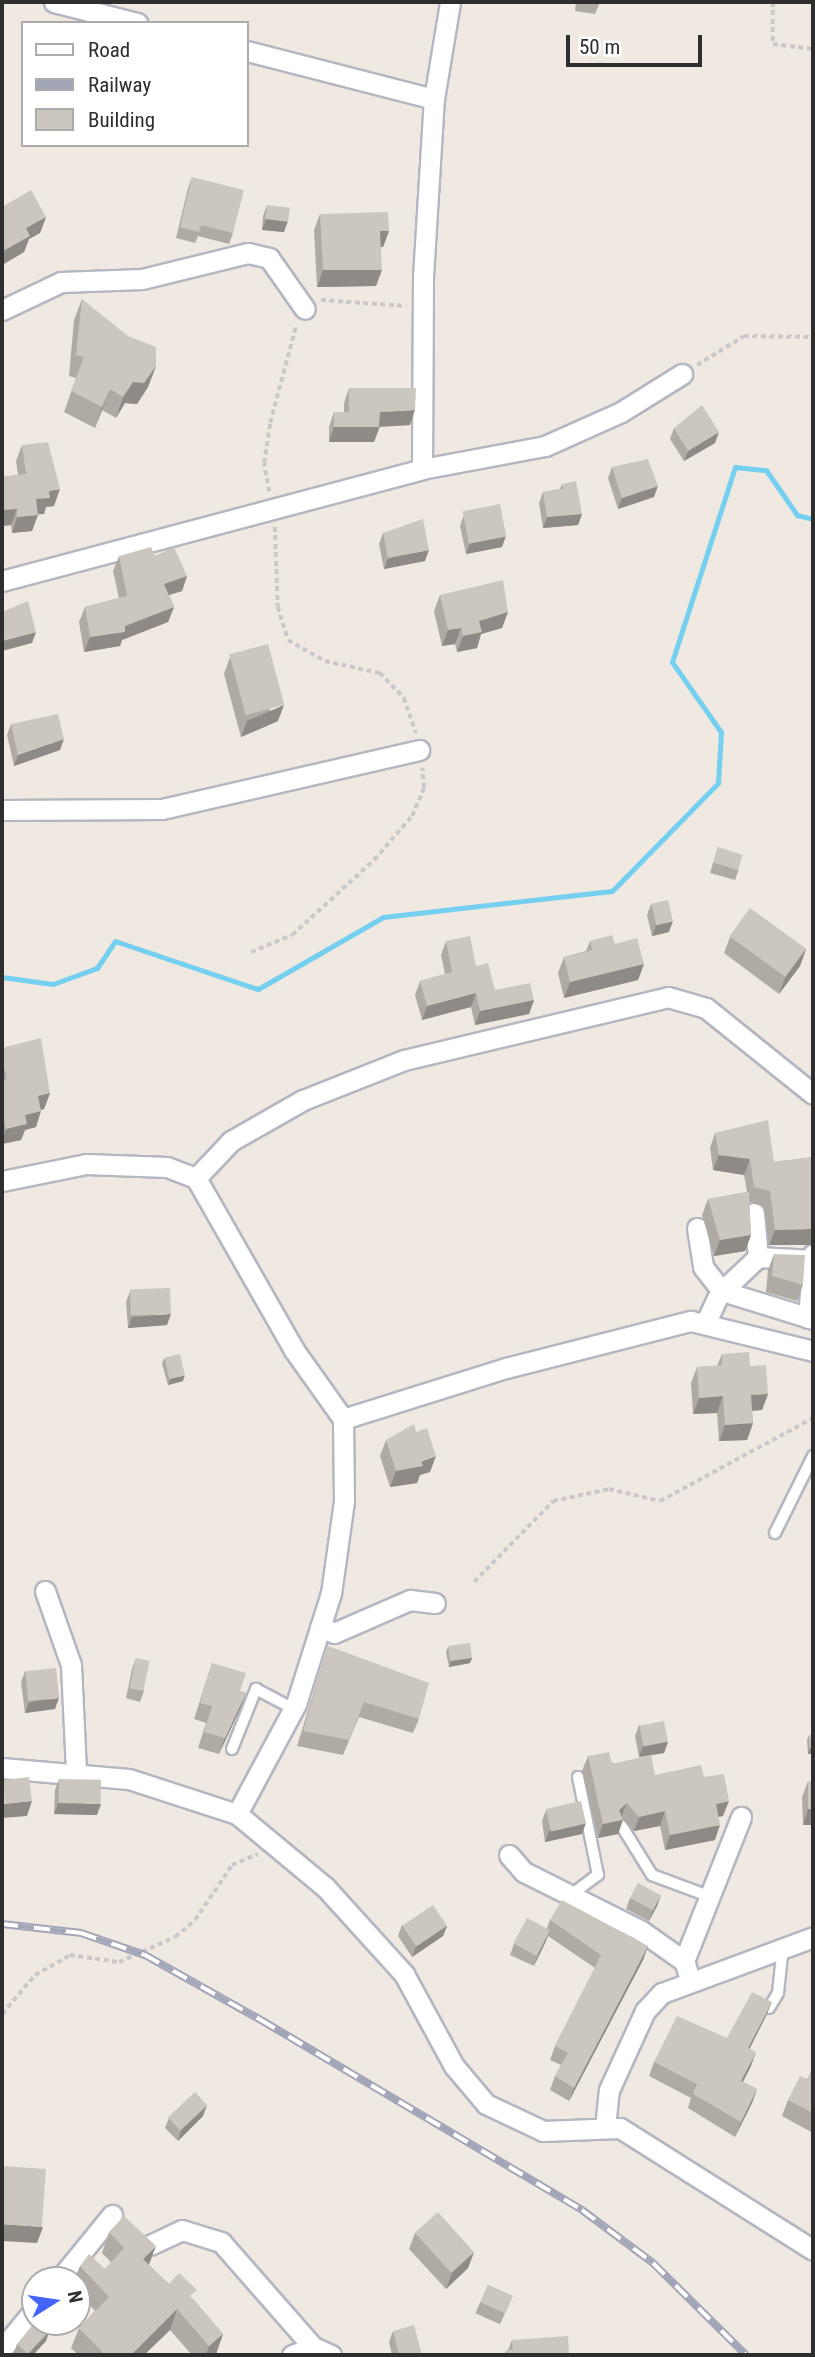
<!DOCTYPE html>
<html>
<head>
<meta charset="utf-8">
<style>
	body { margin:0 }
	#map { position:relative; width:815px; height:2357px; overflow:hidden; background:#efe9e1; font-family:"Roboto Condensed",sans-serif }
	div>[style] { position:absolute }
	[style*='--x'] { left:calc(var(--x)*1px); top:calc(var(--y)*1px); width:calc(var(--w)*1px); rotate:calc(var(--a)*1deg) }
	.stream>* { height:5px; margin:-2.5px; padding:0 2.5px; transform-origin:2.5px; border-radius:2.5px; background:#75cff0 }
	.path>* { height:3.5px; margin-top:-1.75px; transform-origin:0; background:repeating-linear-gradient(90deg,#c9c9c9 0 5px,transparent 0 8.5px) }
	.roads { filter:drop-shadow(2px 0 #b4b7c1) drop-shadow(-2px 0 #b4b7c1) drop-shadow(0 2px #b4b7c1) drop-shadow(0 -2px #b4b7c1) }
	.service>* { height:10px; margin:-5px; padding:0 5px; transform-origin:5px; border-radius:5px; background:#fff }
	.minor>* { height:19px; margin:-9.5px; padding:0 9.5px; transform-origin:9.5px; border-radius:9.5px; background:#fff }
	.rail>* { height:8px; margin-top:-4px; transform-origin:0; background:repeating-linear-gradient(90deg,#fff 0 16px,#a3a6b8 0 32px); box-sizing:border-box; border-block:2px solid #a3a6b8 }
	.wall>* { inset:0; background:#afaba4; transform-origin:0 0 }
	.shaded-wall>* { inset:0; background:#8e8b86 }
	.building>* { inset:0; background:#cbc7bf; transform-origin:0 0 }
	span { translate:-50% -50%; white-space:nowrap; text-align:center; line-height:1.15; -webkit-text-stroke:7px #fff; paint-order:stroke }
	.frame { position:absolute; inset:0; border:4px solid #2e2e2e; pointer-events:none }
	.legend { position:absolute; left:21px; top:21px; width:228px; height:126px; box-sizing:border-box; background:#fff; border:2px solid #ababab; margin:0; padding:9px 12px; list-style:none; font-size:21px; color:#2e2e2e }
	.legend li { display:flex; align-items:center; gap:14px; height:35px }
	.legend b { width:35px; border:2px solid #ababab }
	.north { position:absolute; left:21px; top:2266px; width:70px; height:70px; box-sizing:border-box; background:#fff; border:2px solid #ababab; border-radius:50%; rotate:78deg; font-size:19px; font-weight:700; line-height:28px; text-align:center; color:#2e2e2e }
	.north::after { content:''; display:block; margin:auto; width:24px; height:32px; background:#4264fb; clip-path:polygon(50% 0,100% 100%,50% 72%,0 100%) }
	.scale { position:absolute; left:566px; top:35px; width:136px; height:32px; box-sizing:border-box; border:4px solid #2e2e2e; border-top:0; padding-left:9px; font-size:21px; line-height:24px; white-space:nowrap; color:#2e2e2e; -webkit-text-stroke:5px #fff; paint-order:stroke }
</style>
</head>
<body>
<div id="map">
	<div class="stream">
		<div style="--x:2;--y:977;--w:51;--a:7.8"></div>
		<div style="--x:53;--y:984;--w:47;--a:-20"></div>
		<div style="--x:97;--y:968;--w:32;--a:-56"></div>
		<div style="--x:115;--y:941;--w:151;--a:18.6"></div>
		<div style="--x:258;--y:989;--w:144;--a:-29.9"></div>
		<div style="--x:383;--y:917;--w:230;--a:-6.5"></div>
		<div style="--x:612;--y:891;--w:151;--a:-45.5"></div>
		<div style="--x:718;--y:783;--w:51;--a:-86.6"></div>
		<div style="--x:721;--y:732;--w:85;--a:-125"></div>
		<div style="--x:672;--y:662;--w:205;--a:-72.1"></div>
		<div style="--x:735;--y:467;--w:31;--a:6"></div>
		<div style="--x:766;--y:470;--w:55;--a:55.4"></div>
		<div style="--x:797;--y:515;--w:16;--a:14"></div>
	</div>
	<div class="path">
		<div style="--x:773;--y:2;--w:42;--a:90"></div>
		<div style="--x:773;--y:44;--w:40;--a:7.1"></div>
		<div style="--x:321;--y:300;--w:86;--a:4"></div>
		<div style="--x:697;--y:365;--w:55;--a:-31.7"></div>
		<div style="--x:744;--y:336;--w:69;--a:0.8"></div>
		<div style="--x:269;--y:492;--w:29;--a:-100"></div>
		<div style="--x:264;--y:463;--w:40;--a:-81.5"></div>
		<div style="--x:270;--y:423;--w:101;--a:-75.1"></div>
		<div style="--x:275;--y:527;--w:80;--a:87.9"></div>
		<div style="--x:278;--y:607;--w:34;--a:73"></div>
		<div style="--x:288;--y:640;--w:43;--a:29.6"></div>
		<div style="--x:325;--y:661;--w:56;--a:12.3"></div>
		<div style="--x:380;--y:673;--w:35;--a:46"></div>
		<div style="--x:404;--y:698;--w:37;--a:71"></div>
		<div style="--x:251;--y:952;--w:44;--a:-22.5"></div>
		<div style="--x:292;--y:935;--w:111;--a:-42.4"></div>
		<div style="--x:374;--y:860;--w:58;--a:-49.2"></div>
		<div style="--x:412;--y:816;--w:30;--a:-67"></div>
		<div style="--x:424;--y:788;--w:20;--a:-96"></div>
		<div style="--x:474;--y:1582;--w:113;--a:-45.7"></div>
		<div style="--x:553;--y:1501;--w:57;--a:-12.1"></div>
		<div style="--x:609;--y:1489;--w:52;--a:13.2"></div>
		<div style="--x:660;--y:1501;--w:174;--a:-28.5"></div>
		<div style="--x:2;--y:2014;--w:51;--a:-49.8"></div>
		<div style="--x:35;--y:1975;--w:40;--a:-29.7"></div>
		<div style="--x:70;--y:1955;--w:49;--a:8.1"></div>
		<div style="--x:119;--y:1962;--w:61;--a:-24.1"></div>
		<div style="--x:175;--y:1937;--w:26;--a:-40"></div>
		<div style="--x:195;--y:1920;--w:66;--a:-56.1"></div>
		<div style="--x:232;--y:1865;--w:28;--a:-23"></div>
	</div>
	<div class="roads">
		<div class="service">
			<div style="--x:775;--y:1533;--w:86;--a:-63.7"></div>
			<div style="--x:232;--y:1749;--w:65;--a:-68.2"></div>
			<div style="--x:256;--y:1689;--w:43;--a:27.8"></div>
			<div style="--x:621;--y:1825;--w:59;--a:58.2"></div>
			<div style="--x:652;--y:1875;--w:63;--a:20.4"></div>
			<div style="--x:571;--y:1895;--w:34;--a:-37"></div>
			<div style="--x:598;--y:1875;--w:100;--a:-101.5"></div>
			<div style="--x:769;--y:2008;--w:17;--a:-59"></div>
			<div style="--x:778;--y:1993;--w:47;--a:-83.9"></div>
		</div>
		<div class="minor">
			<div style="--x:54;--y:2;--w:86;--a:14.2"></div>
			<div style="--x:247;--y:51;--w:193;--a:14.4"></div>
			<div style="--x:2;--y:310;--w:65;--a:-25.4"></div>
			<div style="--x:61;--y:282;--w:81;--a:-2.1"></div>
			<div style="--x:142;--y:279;--w:109;--a:-13.8"></div>
			<div style="--x:248;--y:253;--w:22;--a:13"></div>
			<div style="--x:269;--y:258;--w:62;--a:54.8"></div>
			<div style="--x:422;--y:469;--w:192;--a:-89.7"></div>
			<div style="--x:423;--y:277;--w:178;--a:-86.5"></div>
			<div style="--x:434;--y:99;--w:98;--a:-80.6"></div>
			<div style="--x:2;--y:581;--w:435;--a:-14.9"></div>
			<div style="--x:422;--y:469;--w:125;--a:-10.6"></div>
			<div style="--x:545;--y:446;--w:83;--a:-24.1"></div>
			<div style="--x:621;--y:412;--w:72;--a:-31.9"></div>
			<div style="--x:2;--y:810;--w:160;--a:-0.4"></div>
			<div style="--x:162;--y:809;--w:264;--a:-12.9"></div>
			<div style="--x:196;--y:1178;--w:51;--a:-46.6"></div>
			<div style="--x:231;--y:1141;--w:83;--a:-29.7"></div>
			<div style="--x:303;--y:1100;--w:109;--a:-21.6"></div>
			<div style="--x:404;--y:1060;--w:271;--a:-13.4"></div>
			<div style="--x:668;--y:997;--w:40;--a:16"></div>
			<div style="--x:706;--y:1008;--w:137;--a:38.8"></div>
			<div style="--x:2;--y:1181;--w:86;--a:-11.4"></div>
			<div style="--x:86;--y:1164;--w:81;--a:2.1"></div>
			<div style="--x:167;--y:1167;--w:31;--a:21"></div>
			<div style="--x:196;--y:1178;--w:198;--a:60.3"></div>
			<div style="--x:294;--y:1350;--w:85;--a:54.6"></div>
			<div style="--x:343;--y:1419;--w:82;--a:89.3"></div>
			<div style="--x:344;--y:1501;--w:93;--a:98"></div>
			<div style="--x:331;--y:1593;--w:116;--a:107.5"></div>
			<div style="--x:296;--y:1704;--w:125;--a:118.2"></div>
			<div style="--x:754;--y:1213;--w:44;--a:84.8"></div>
			<div style="--x:697;--y:1228;--w:39;--a:81"></div>
			<div style="--x:703;--y:1267;--w:31;--a:52"></div>
			<div style="--x:722;--y:1291;--w:95;--a:17.1"></div>
			<div style="--x:808;--y:1318;--w:64;--a:-85.5"></div>
			<div style="--x:705;--y:1324;--w:33;--a:-65"></div>
			<div style="--x:719;--y:1294;--w:54;--a:-43.5"></div>
			<div style="--x:758;--y:1257;--w:55;--a:3.1"></div>
			<div style="--x:343;--y:1419;--w:171;--a:-17.4"></div>
			<div style="--x:506;--y:1368;--w:191;--a:-14.3"></div>
			<div style="--x:691;--y:1321;--w:126;--a:13.8"></div>
			<div style="--x:45;--y:1591;--w:78;--a:70.6"></div>
			<div style="--x:71;--y:1665;--w:108;--a:87.3"></div>
			<div style="--x:320;--y:1627;--w:15;--a:23"></div>
			<div style="--x:334;--y:1633;--w:83;--a:-23.5"></div>
			<div style="--x:410;--y:1600;--w:25;--a:7"></div>
			<div style="--x:2;--y:1768;--w:127;--a:5"></div>
			<div style="--x:129;--y:1779;--w:114;--a:18"></div>
			<div style="--x:237;--y:1814;--w:114;--a:39.7"></div>
			<div style="--x:325;--y:1887;--w:118;--a:47.8"></div>
			<div style="--x:404;--y:1974;--w:105;--a:61.5"></div>
			<div style="--x:454;--y:2066;--w:50;--a:49.9"></div>
			<div style="--x:486;--y:2104;--w:63;--a:25.3"></div>
			<div style="--x:543;--y:2131;--w:77;--a:-2.2"></div>
			<div style="--x:620;--y:2128;--w:228;--a:32.3"></div>
			<div style="--x:509;--y:1855;--w:23;--a:49"></div>
			<div style="--x:524;--y:1872;--w:130;--a:26.6"></div>
			<div style="--x:640;--y:1930;--w:54;--a:35.2"></div>
			<div style="--x:688;--y:1973;--w:13;--a:-108"></div>
			<div style="--x:684;--y:1961;--w:155;--a:-68.4"></div>
			<div style="--x:605;--y:2127;--w:37;--a:-84"></div>
			<div style="--x:609;--y:2090;--w:87;--a:-65.5"></div>
			<div style="--x:645;--y:2011;--w:25;--a:-47"></div>
			<div style="--x:662;--y:1993;--w:161;--a:-20.3"></div>
			<div style="--x:150;--y:2245;--w:35;--a:-25"></div>
			<div style="--x:182;--y:2230;--w:41;--a:17.1"></div>
			<div style="--x:221;--y:2242;--w:140;--a:48.8"></div>
			<div style="--x:59;--y:2280;--w:84;--a:-50.8"></div>
			<div style="--x:2;--y:2349;--w:52;--a:-50.5"></div>
			<div style="--x:292;--y:2355;--w:22;--a:-21"></div>
			<div style="--x:313;--y:2347;--w:20;--a:24"></div>
		</div>
	</div>
	<div class="rail">
		<div style="--x:2;--y:1924;--w:80;--a:6.5"></div>
		<div style="--x:81;--y:1933;--w:68;--a:19"></div>
		<div style="--x:145;--y:1955;--w:133;--a:29.3"></div>
		<div style="--x:261;--y:2020;--w:373;--a:30.6"></div>
		<div style="--x:582;--y:2210;--w:89;--a:36.7"></div>
		<div style="--x:653;--y:2263;--w:131;--a:44.7"></div>
	</div>
	<div class="wall">
		<div style="clip-path:polygon(576px 2px,600px 2px,595px 14px,575px 11px)"></div>
		<div style="clip-path:polygon(192px 177px,233px 233px,229px 244px,198px 236px,195px 243px,176px 238px,188px 188px)"></div>
		<div style="clip-path:polygon(267px 205px,284px 232px,262px 230px,263px 216px)"></div>
		<div style="clip-path:polygon(2px 207px,46px 217px,40px 233px,29px 239px,24px 252px,2px 265px)"></div>
		<div style="clip-path:polygon(320px 214px,389px 231px,383px 247px,381px 247px,376px 286px,317px 287px,314px 230px)"></div>
		<div style="clip-path:polygon(82px 299px,156px 366px,148px 387px,137px 404px,125px 403px,116px 418px,102px 410px,95px 428px,64px 412px,76px 378px,69px 376px,74px 320px)"></div>
		<div style="clip-path:polygon(349px 388px,410px 425px,380px 427px,374px 442px,329px 442px,329px 427px,334px 412px,344px 412px,344px 403px)"></div>
		<div style="clip-path:polygon(674px 428px,715px 443px,684px 461px,670px 439px)"></div>
		<div style="clip-path:polygon(22px 445px,54px 506px,46px 507px,44px 514px,38px 514px,32px 531px,12px 533px,11px 525px,2px 526px,2px 477px,18px 475px,16px 461px)"></div>
		<div style="clip-path:polygon(612px 467px,654px 497px,618px 509px,608px 478px)"></div>
		<div style="clip-path:polygon(562px 484px,582px 514px,578px 525px,543px 528px,539px 503px,543px 492px,560px 489px)"></div>
		<div style="clip-path:polygon(464px 515px,502px 547px,466px 554px,460px 526px)"></div>
		<div style="clip-path:polygon(383px 533px,425px 561px,384px 569px,379px 544px)"></div>
		<div style="clip-path:polygon(119px 556px,155px 556px,187px 576px,182px 591px,169px 595px,174px 607px,168px 622px,122px 640px,120px 646px,84px 652px,79px 622px,85px 607px,119px 598px,113px 571px)"></div>
		<div style="clip-path:polygon(440px 595px,508px 612px,502px 628px,481px 634px,477px 648px,457px 652px,455px 644px,442px 646px,434px 611px)"></div>
		<div style="clip-path:polygon(230px 657px,278px 721px,241px 737px,224px 674px)"></div>
		<div style="clip-path:polygon(11px 724px,60px 750px,14px 766px,7px 735px)"></div>
		<div style="clip-path:polygon(718px 847px,739px 869px,735px 880px,710px 873px)"></div>
		<div style="clip-path:polygon(651px 904px,669px 932px,652px 936px,647px 915px)"></div>
		<div style="clip-path:polygon(730px 937px,806px 949px,800px 966px,779px 994px,724px 953px)"></div>
		<div style="clip-path:polygon(446px 941px,476px 966px,495px 990px,534px 1000px,529px 1014px,475px 1025px,471px 1007px,422px 1020px,415px 995px,420px 981px,445px 974px,441px 955px)"></div>
		<div style="clip-path:polygon(590px 941px,615px 944px,644px 964px,638px 980px,564px 998px,558px 973px,564px 957px,586px 951px)"></div>
		<div style="clip-path:polygon(2px 1048px,50px 1093px,44px 1109px,41px 1110px,36px 1127px,25px 1130px,21px 1140px,2px 1144px)"></div>
		<div style="clip-path:polygon(715px 1133px,774px 1162px,813px 1157px,813px 1245px,769px 1245px,764px 1207px,749px 1202px,751px 1235px,745px 1251px,714px 1256px,702px 1215px,708px 1199px,747px 1192px,744px 1175px,713px 1170px,710px 1148px)"></div>
		<div style="clip-path:polygon(774px 1254px,803px 1285px,797px 1301px,766px 1292px,768px 1270px)"></div>
		<div style="clip-path:polygon(130px 1291px,167px 1325px,128px 1328px,126px 1302px)"></div>
		<div style="clip-path:polygon(722px 1354px,750px 1366px,768px 1394px,762px 1410px,752px 1411px,753px 1423px,747px 1440px,719px 1441px,717px 1413px,693px 1414px,691px 1383px,697px 1367px,717px 1366px)"></div>
		<div style="clip-path:polygon(164px 1358px,183px 1381px,168px 1385px,162px 1364px)"></div>
		<div style="clip-path:polygon(386px 1440px,430px 1472px,420px 1475px,417px 1483px,390px 1487px,380px 1456px)"></div>
		<div style="clip-path:polygon(328px 1646px,419px 1719px,413px 1733px,359px 1717px,343px 1755px,297px 1746px)"></div>
		<div style="clip-path:polygon(448px 1647px,472px 1658px,470px 1663px,449px 1667px,446px 1652px)"></div>
		<div style="clip-path:polygon(136px 1658px,144px 1691px,140px 1702px,126px 1698px,132px 1669px)"></div>
		<div style="clip-path:polygon(212px 1663px,240px 1691px,246px 1693px,240px 1709px,219px 1754px,198px 1748px,206px 1723px,194px 1719px)"></div>
		<div style="clip-path:polygon(25px 1671px,55px 1709px,25px 1713px,21px 1682px)"></div>
		<div style="clip-path:polygon(639px 1725px,668px 1742px,664px 1753px,639px 1757px,635px 1736px)"></div>
		<div style="clip-path:polygon(809px 1735px,813px 1754px,808px 1754px,807px 1740px)"></div>
		<div style="clip-path:polygon(588px 1756px,655px 1775px,704px 1777px,723px 1816px,718px 1817px,715px 1840px,665px 1850px,660px 1826px,634px 1831px,623px 1820px,618px 1834px,598px 1838px,582px 1771px)"></div>
		<div style="clip-path:polygon(59px 1779px,97px 1815px,54px 1814px,55px 1790px)"></div>
		<div style="clip-path:polygon(808px 1781px,813px 1781px,813px 1825px,803px 1825px,802px 1797px)"></div>
		<div style="clip-path:polygon(546px 1810px,582px 1834px,545px 1842px,542px 1821px)"></div>
		<div style="clip-path:polygon(661px 1895px,657px 1906px,649px 1921px,626px 1909px,630px 1898px)"></div>
		<div style="clip-path:polygon(550px 1920px,648px 1946px,643px 1960px,569px 2101px,550px 2090px,555px 2076px,561px 2065px,550px 2060px,555px 2046px,595px 1968px,548px 1936px,534px 1966px,510px 1955px,514px 1944px,547px 1928px)"></div>
		<div style="clip-path:polygon(402px 1925px,447px 1926px,443px 1936px,412px 1957px,398px 1936px)"></div>
		<div style="clip-path:polygon(772px 2002px,766px 2016px,749px 2049px,751px 2066px,743px 2082px,757px 2089px,752px 2103px,735px 2137px,688px 2108px,691px 2098px,649px 2076px,654px 2062px,727px 2038px)"></div>
		<div style="clip-path:polygon(813px 2068px,813px 2133px,782px 2116px,788px 2100px,807px 2079px)"></div>
		<div style="clip-path:polygon(203px 2116px,178px 2141px,165px 2128px,169px 2118px)"></div>
		<div style="clip-path:polygon(109px 2232px,149px 2265px,169px 2284px,193px 2299px,223px 2334px,216px 2354px,214px 2355px,192px 2355px,170px 2330px,144px 2355px,78px 2355px,71px 2348px,79px 2328px,95px 2311px,77px 2291px,77px 2280px,74px 2280px,80px 2266px,105px 2269px,111px 2262px,102px 2253px)"></div>
		<div style="clip-path:polygon(415px 2233px,474px 2252px,468px 2268px,446px 2289px,409px 2249px)"></div>
		<div style="left:488px;top:2285px;width:27px;height:31px;rotate:24deg"></div>
		<div style="clip-path:polygon(393px 2331px,422px 2355px,392px 2355px,389px 2342px)"></div>
		<div style="clip-path:polygon(512px 2340px,569px 2355px,504px 2355px,506px 2351px,508px 2350px)"></div>
		<div style="clip-path:polygon(46px 2341px,33px 2355px,13px 2355px,17px 2344px)"></div>
	</div>
	<div class="shaded-wall">
		<div style="clip-path:polygon(46px 217px,40px 233px,29px 239px,24px 252px,2px 265px,2px 260px,5px 250px,26px 228px)"></div>
		<div style="clip-path:polygon(266px 219px,288px 221px,284px 232px,262px 230px)"></div>
		<div style="clip-path:polygon(380px 231px,389px 231px,383px 247px,374px 247px)"></div>
		<div style="clip-path:polygon(323px 270px,382px 270px,376px 286px,317px 287px)"></div>
		<div style="clip-path:polygon(156px 366px,148px 387px,137px 404px,125px 403px,116px 418px,123px 397px,133px 382px)"></div>
		<div style="clip-path:polygon(110px 389px,102px 410px,95px 428px,102px 407px)"></div>
		<div style="clip-path:polygon(415px 410px,410px 425px,374px 427px,380px 412px)"></div>
		<div style="clip-path:polygon(334px 427px,379px 427px,374px 442px,329px 442px)"></div>
		<div style="clip-path:polygon(719px 432px,715px 443px,684px 461px,688px 451px)"></div>
		<div style="clip-path:polygon(658px 486px,654px 497px,618px 509px,622px 498px)"></div>
		<div style="clip-path:polygon(60px 489px,54px 506px,46px 507px,44px 514px,30px 515px,36px 499px,49px 491px)"></div>
		<div style="clip-path:polygon(17px 509px,11px 525px,2px 526px,2px 510px)"></div>
		<div style="clip-path:polygon(582px 514px,578px 525px,543px 528px,547px 517px)"></div>
		<div style="clip-path:polygon(38px 515px,32px 531px,12px 533px,17px 517px)"></div>
		<div style="clip-path:polygon(506px 536px,502px 547px,466px 554px,470px 543px)"></div>
		<div style="clip-path:polygon(429px 550px,425px 561px,384px 569px,388px 558px)"></div>
		<div style="clip-path:polygon(187px 576px,182px 591px,159px 598px,164px 584px)"></div>
		<div style="clip-path:polygon(174px 607px,168px 622px,122px 640px,120px 646px,84px 652px,90px 637px,125px 626px)"></div>
		<div style="clip-path:polygon(508px 612px,502px 628px,481px 634px,477px 648px,457px 652px,463px 636px,479px 621px)"></div>
		<div style="clip-path:polygon(461px 628px,455px 644px,442px 646px,448px 630px)"></div>
		<div style="clip-path:polygon(36px 632px,32px 643px,2px 651px,2px 641px)"></div>
		<div style="clip-path:polygon(284px 705px,278px 721px,241px 737px,247px 721px)"></div>
		<div style="clip-path:polygon(64px 739px,60px 750px,14px 766px,18px 755px)"></div>
		<div style="clip-path:polygon(673px 921px,669px 932px,652px 936px,656px 925px)"></div>
		<div style="clip-path:polygon(806px 949px,800px 966px,779px 994px,785px 978px)"></div>
		<div style="clip-path:polygon(644px 964px,638px 980px,564px 998px,570px 982px)"></div>
		<div style="clip-path:polygon(476px 993px,471px 1007px,422px 1020px,427px 1006px)"></div>
		<div style="clip-path:polygon(534px 1000px,529px 1014px,475px 1025px,480px 1011px)"></div>
		<div style="clip-path:polygon(50px 1093px,44px 1109px,32px 1112px,38px 1096px)"></div>
		<div style="clip-path:polygon(41px 1111px,36px 1127px,25px 1130px,21px 1140px,2px 1144px,2px 1140px,6px 1129px,25px 1115px)"></div>
		<div style="clip-path:polygon(719px 1155px,750px 1159px,744px 1175px,713px 1170px)"></div>
		<div style="clip-path:polygon(813px 1229px,813px 1245px,769px 1245px,775px 1230px)"></div>
		<div style="clip-path:polygon(751px 1235px,745px 1251px,714px 1256px,720px 1240px)"></div>
		<div style="clip-path:polygon(171px 1314px,167px 1325px,128px 1328px,132px 1317px)"></div>
		<div style="clip-path:polygon(185px 1375px,183px 1381px,168px 1385px,170px 1379px)"></div>
		<div style="clip-path:polygon(768px 1394px,762px 1410px,745px 1411px,751px 1395px)"></div>
		<div style="clip-path:polygon(723px 1396px,717px 1413px,693px 1414px,699px 1398px)"></div>
		<div style="clip-path:polygon(753px 1423px,747px 1440px,719px 1441px,725px 1425px)"></div>
		<div style="clip-path:polygon(436px 1456px,430px 1472px,420px 1475px,417px 1483px,390px 1487px,396px 1471px)"></div>
		<div style="clip-path:polygon(472px 1658px,470px 1663px,449px 1667px,451px 1661px)"></div>
		<div style="clip-path:polygon(246px 1693px,240px 1709px,219px 1754px,225px 1738px)"></div>
		<div style="clip-path:polygon(59px 1698px,55px 1709px,25px 1713px,29px 1702px)"></div>
		<div style="clip-path:polygon(668px 1742px,664px 1753px,639px 1757px,643px 1746px)"></div>
		<div style="clip-path:polygon(810px 1748px,813px 1748px,813px 1754px,808px 1754px)"></div>
		<div style="clip-path:polygon(32px 1801px,27px 1816px,2px 1818px,2px 1804px)"></div>
		<div style="clip-path:polygon(729px 1801px,723px 1816px,711px 1818px,716px 1804px)"></div>
		<div style="clip-path:polygon(58px 1803px,101px 1804px,97px 1815px,54px 1814px)"></div>
		<div style="clip-path:polygon(627px 1803px,621px 1818px,623px 1820px,618px 1834px,598px 1838px,603px 1824px)"></div>
		<div style="clip-path:polygon(808px 1809px,813px 1809px,813px 1825px,803px 1825px)"></div>
		<div style="clip-path:polygon(665px 1811px,660px 1826px,634px 1831px,639px 1817px)"></div>
		<div style="clip-path:polygon(586px 1823px,582px 1834px,545px 1842px,549px 1831px)"></div>
		<div style="clip-path:polygon(720px 1825px,715px 1840px,665px 1850px,670px 1835px)"></div>
		<div style="clip-path:polygon(661px 1895px,657px 1906px,649px 1921px,653px 1910px)"></div>
		<div style="clip-path:polygon(447px 1926px,443px 1936px,412px 1957px,416px 1946px)"></div>
		<div style="clip-path:polygon(550px 1930px,546px 1941px,534px 1966px,538px 1955px)"></div>
		<div style="clip-path:polygon(648px 1946px,643px 1960px,569px 2101px,574px 2088px)"></div>
		<div style="clip-path:polygon(772px 2002px,766px 2016px,743px 2062px,748px 2048px)"></div>
		<div style="clip-path:polygon(756px 2052px,751px 2066px,736px 2095px,741px 2081px)"></div>
		<div style="clip-path:polygon(757px 2089px,752px 2103px,735px 2137px,741px 2122px)"></div>
		<div style="clip-path:polygon(207px 2105px,203px 2116px,178px 2141px,181px 2130px)"></div>
		<div style="clip-path:polygon(2px 2224px,43px 2227px,37px 2243px,2px 2241px)"></div>
		<div style="clip-path:polygon(156px 2246px,148px 2267px,143px 2259px)"></div>
		<div style="clip-path:polygon(474px 2252px,468px 2268px,446px 2289px,452px 2273px)"></div>
		<div style="clip-path:polygon(177px 2309px,170px 2330px,144px 2355px,131px 2355px)"></div>
		<div style="clip-path:polygon(50px 2330px,46px 2341px,33px 2355px,27px 2355px)"></div>
		<div style="clip-path:polygon(223px 2334px,216px 2354px,214px 2355px,206px 2355px,209px 2346px)"></div>
	</div>
	<div class="building">
		<div style="clip-path:polygon(192px 177px,244px 190px,233px 233px,201px 225px,199px 232px,180px 227px)"></div>
		<div style="clip-path:polygon(31px 190px,46px 217px,26px 228px,30px 236px,5px 250px,2px 244px,2px 207px)"></div>
		<div style="left:267px;top:205px;width:23px;height:14px;rotate:7deg"></div>
		<div style="clip-path:polygon(388px 212px,389px 231px,380px 231px,382px 270px,323px 270px,320px 214px)"></div>
		<div style="clip-path:polygon(82px 299px,128px 336px,156px 347px,156px 366px,144px 383px,133px 382px,123px 397px,110px 389px,102px 407px,71px 391px,84px 357px,76px 355px)"></div>
		<div style="clip-path:polygon(349px 388px,416px 388px,415px 410px,380px 412px,379px 427px,334px 427px,334px 412px,349px 412px)"></div>
		<div style="clip-path:polygon(702px 405px,719px 432px,688px 451px,674px 428px)"></div>
		<div style="clip-path:polygon(48px 442px,60px 489px,49px 491px,50px 498px,36px 499px,38px 515px,17px 517px,17px 509px,2px 510px,2px 477px,26px 474px,22px 445px)"></div>
		<div style="clip-path:polygon(648px 459px,658px 486px,622px 498px,612px 467px)"></div>
		<div style="clip-path:polygon(576px 481px,582px 514px,547px 517px,543px 492px,563px 489px,562px 484px)"></div>
		<div style="left:500px;top:504px;width:33px;height:38px;rotate:79deg"></div>
		<div style="clip-path:polygon(423px 519px,429px 550px,388px 558px,383px 533px)"></div>
		<div style="clip-path:polygon(151px 547px,155px 556px,174px 547px,187px 576px,164px 584px,174px 607px,125px 626px,125px 632px,90px 637px,85px 607px,127px 596px,119px 556px)"></div>
		<div style="clip-path:polygon(503px 580px,508px 612px,479px 621px,482px 632px,463px 636px,461px 628px,448px 630px,440px 595px)"></div>
		<div style="clip-path:polygon(28px 601px,36px 632px,2px 641px,2px 612px)"></div>
		<div style="left:268px;top:644px;width:63px;height:40px;rotate:75deg"></div>
		<div style="clip-path:polygon(58px 714px,64px 739px,18px 755px,11px 724px)"></div>
		<div style="left:718px;top:847px;width:26px;height:16px;rotate:18deg"></div>
		<div style="left:668px;top:900px;width:22px;height:17px;rotate:77deg"></div>
		<div style="left:750px;top:908px;width:69px;height:35px;rotate:36deg"></div>
		<div style="clip-path:polygon(612px 935px,615px 944px,637px 938px,644px 964px,570px 982px,564px 957px,592px 950px,590px 941px)"></div>
		<div style="clip-path:polygon(470px 936px,476px 966px,488px 963px,495px 990px,530px 983px,534px 1000px,480px 1011px,476px 993px,427px 1006px,420px 981px,452px 972px,446px 941px)"></div>
		<div style="clip-path:polygon(41px 1038px,50px 1093px,38px 1096px,41px 1111px,25px 1115px,27px 1124px,6px 1129px,4px 1120px,2px 1120px,2px 1080px,7px 1079px,2px 1058px,2px 1048px)"></div>
		<div style="clip-path:polygon(768px 1120px,774px 1162px,813px 1157px,813px 1229px,775px 1230px,770px 1191px,754px 1187px,750px 1159px,719px 1155px,715px 1133px)"></div>
		<div style="clip-path:polygon(749px 1192px,751px 1235px,720px 1240px,708px 1199px)"></div>
		<div style="clip-path:polygon(774px 1254px,805px 1255px,803px 1285px,772px 1276px)"></div>
		<div style="left:170px;top:1288px;width:26px;height:40px;rotate:88deg"></div>
		<div style="clip-path:polygon(749px 1352px,750px 1366px,766px 1365px,768px 1394px,751px 1395px,753px 1423px,725px 1425px,723px 1396px,699px 1398px,697px 1367px,722px 1365px,722px 1354px)"></div>
		<div style="left:180px;top:1354px;width:22px;height:16px;rotate:77deg"></div>
		<div style="clip-path:polygon(414px 1424px,416px 1432px,427px 1428px,436px 1456px,421px 1461px,423px 1466px,396px 1471px,386px 1440px)"></div>
		<div style="left:470px;top:1643px;width:15px;height:22px;rotate:82deg"></div>
		<div style="clip-path:polygon(328px 1646px,429px 1683px,419px 1719px,364px 1702px,349px 1740px,303px 1731px)"></div>
		<div style="left:136px;top:1658px;width:14px;height:31px;rotate:12deg"></div>
		<div style="clip-path:polygon(212px 1663px,246px 1673px,240px 1691px,246px 1693px,225px 1738px,204px 1732px,212px 1706px,200px 1703px)"></div>
		<div style="left:56px;top:1668px;width:30px;height:31px;rotate:84deg"></div>
		<div style="left:664px;top:1721px;width:21px;height:25px;rotate:79deg"></div>
		<div style="clip-path:polygon(809px 1735px,813px 1735px,813px 1748px,810px 1748px)"></div>
		<div style="clip-path:polygon(609px 1752px,612px 1764px,651px 1755px,655px 1775px,701px 1765px,704px 1777px,724px 1774px,729px 1801px,716px 1804px,720px 1825px,670px 1835px,665px 1811px,639px 1817px,627px 1803px,619px 1810px,623px 1820px,603px 1824px,588px 1756px)"></div>
		<div style="left:29px;top:1777px;width:24px;height:27px;rotate:83deg"></div>
		<div style="left:59px;top:1779px;width:42px;height:24px;rotate:1deg"></div>
		<div style="left:808px;top:1781px;width:5px;height:28px"></div>
		<div style="left:581px;top:1801px;width:23px;height:36px;rotate:77deg"></div>
		<div style="left:638px;top:1883px;width:26px;height:17px;rotate:28deg"></div>
		<div style="clip-path:polygon(562px 1900px,648px 1946px,574px 2088px,555px 2076px,568px 2053px,555px 2046px,601px 1955px,550px 1920px)"></div>
		<div style="left:433px;top:1905px;width:25px;height:37px;rotate:56deg"></div>
		<div style="left:527px;top:1918px;width:26px;height:29px;rotate:28deg"></div>
		<div style="clip-path:polygon(752px 1992px,772px 2002px,748px 2048px,756px 2052px,741px 2081px,757px 2089px,741px 2122px,693px 2094px,697px 2084px,654px 2062px,677px 2016px,727px 2038px)"></div>
		<div style="clip-path:polygon(813px 2068px,813px 2113px,788px 2100px,800px 2076px,807px 2079px)"></div>
		<div style="left:195px;top:2092px;width:18px;height:37px;rotate:47deg"></div>
		<div style="left:2px;top:2166px;width:44px;height:58px;rotate:4deg"></div>
		<div style="left:438px;top:2212px;width:54px;height:31px;rotate:48deg"></div>
		<div style="clip-path:polygon(124px 2216px,156px 2246px,143px 2259px,169px 2284px,179px 2273px,197px 2290px,190px 2296px,223px 2334px,209px 2346px,177px 2309px,131px 2355px,105px 2355px,79px 2328px,109px 2297px,80px 2266px,89px 2254px,105px 2269px,124px 2248px,109px 2232px)"></div>
		<div style="left:488px;top:2285px;width:27px;height:19px;rotate:24deg"></div>
		<div style="clip-path:polygon(35px 2322px,41px 2322px,50px 2330px,28px 2354px,17px 2344px)"></div>
		<div style="clip-path:polygon(414px 2325px,422px 2355px,399px 2355px,393px 2331px)"></div>
		<div style="clip-path:polygon(568px 2336px,569px 2355px,506px 2355px,506px 2351px,513px 2349px,512px 2340px)"></div>
	</div>
	<div class="frame"></div>
	<ul class="legend">
	<li><b style="height:9px;background:#fff"></b>Road</li>
	<li><b style="height:9px;background:#a3a6b8"></b>Railway</li>
	<li><b style="height:19px;background:#cbc7bf"></b>Building</li>
	</ul>
	<div class="north">N</div>
	<div class="scale">50 m</div>
</div>
</body>
</html>
